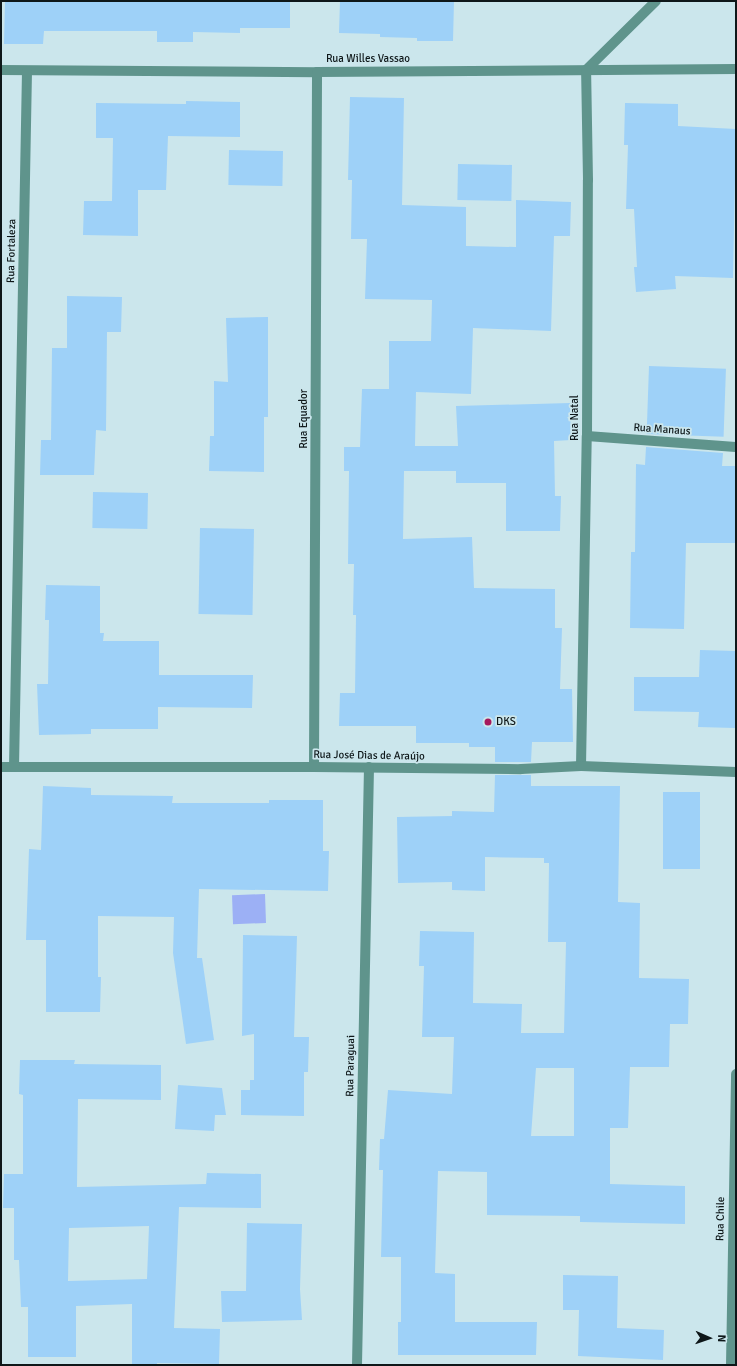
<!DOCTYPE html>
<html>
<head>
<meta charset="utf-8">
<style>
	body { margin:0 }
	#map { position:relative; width:737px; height:1366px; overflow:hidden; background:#cbe6ec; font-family:Signika,sans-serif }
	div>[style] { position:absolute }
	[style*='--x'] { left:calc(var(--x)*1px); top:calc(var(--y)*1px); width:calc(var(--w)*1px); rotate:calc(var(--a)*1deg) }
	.water>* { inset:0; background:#9cb0f5; transform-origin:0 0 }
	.building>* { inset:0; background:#9ed1f8; transform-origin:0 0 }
	.street>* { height:10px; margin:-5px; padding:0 5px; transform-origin:5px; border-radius:5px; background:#5f948c }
	.dots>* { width:11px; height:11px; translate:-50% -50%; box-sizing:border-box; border:2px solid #cbe6ec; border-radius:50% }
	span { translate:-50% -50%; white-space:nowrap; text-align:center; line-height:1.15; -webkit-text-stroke:3.5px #cbe6ec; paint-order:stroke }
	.street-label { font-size:11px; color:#0e1719 }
	.poi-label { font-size:11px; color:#0e1719 }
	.left { translate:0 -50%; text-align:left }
	.frame { position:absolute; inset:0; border:2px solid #0e1719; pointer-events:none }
	.north { position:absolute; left:689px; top:1318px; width:40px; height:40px; -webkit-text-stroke:3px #cbe6ec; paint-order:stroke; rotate:92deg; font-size:11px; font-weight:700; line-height:16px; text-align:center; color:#0e1719 }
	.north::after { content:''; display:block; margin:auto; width:14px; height:18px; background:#0e1719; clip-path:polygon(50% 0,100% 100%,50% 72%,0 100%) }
</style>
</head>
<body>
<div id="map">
	<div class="water">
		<div style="left:265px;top:894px;width:29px;height:33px;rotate:88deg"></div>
	</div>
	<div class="building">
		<div style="clip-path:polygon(5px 1px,290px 1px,290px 28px,240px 28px,240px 33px,193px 32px,193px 42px,157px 42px,157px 31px,44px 31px,43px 44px,4px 44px)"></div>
		<div style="clip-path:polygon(340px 1px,454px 1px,453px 41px,417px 41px,417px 38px,380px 37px,380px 34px,339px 33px)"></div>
		<div style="clip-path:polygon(350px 97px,404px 98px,402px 205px,466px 207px,466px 246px,516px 247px,516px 200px,571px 202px,570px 236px,554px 236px,551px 331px,473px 328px,471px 394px,416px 392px,415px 446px,458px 446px,456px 406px,570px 403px,571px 440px,554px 441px,555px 496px,561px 496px,560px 531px,506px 531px,506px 483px,456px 483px,456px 471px,404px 471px,403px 539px,472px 537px,474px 588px,555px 589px,555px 628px,562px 628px,560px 689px,572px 689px,573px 742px,532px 742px,531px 762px,495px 762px,495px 747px,469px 747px,469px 743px,416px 743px,416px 726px,339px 726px,340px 693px,355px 693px,356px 615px,353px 615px,354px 564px,348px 564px,349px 471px,344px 471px,344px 447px,360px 447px,362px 389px,389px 389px,389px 341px,431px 341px,432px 300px,365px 299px,367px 239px,351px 239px,352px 180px,348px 180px)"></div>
		<div style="clip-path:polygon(186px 101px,240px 102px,240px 137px,168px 136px,166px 190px,138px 190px,138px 236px,83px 235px,84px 201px,112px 201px,113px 138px,96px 138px,96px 103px,186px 104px)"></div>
		<div style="clip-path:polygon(625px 103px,678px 104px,678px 126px,736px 129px,733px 278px,675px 276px,676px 289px,636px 292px,634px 267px,637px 267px,634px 209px,626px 209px,628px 145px,624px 145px)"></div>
		<div style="left:229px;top:150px;width:54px;height:35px;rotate:1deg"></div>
		<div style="left:458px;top:164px;width:54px;height:36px;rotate:1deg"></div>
		<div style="clip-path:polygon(67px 296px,122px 297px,121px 332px,107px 332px,106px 431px,96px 430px,94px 475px,40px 475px,41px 440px,51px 440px,52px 348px,67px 348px)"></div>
		<div style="clip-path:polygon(268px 317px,268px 417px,264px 417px,264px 472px,209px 471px,210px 436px,214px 436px,214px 381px,228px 382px,226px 318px)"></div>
		<div style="left:649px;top:366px;width:77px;height:68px;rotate:2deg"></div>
		<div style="clip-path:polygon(646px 447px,723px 453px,722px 466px,736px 466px,736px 543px,686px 543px,684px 629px,630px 628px,631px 552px,635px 552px,636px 464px,645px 465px)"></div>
		<div style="left:93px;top:492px;width:55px;height:36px;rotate:1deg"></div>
		<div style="left:200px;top:528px;width:54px;height:86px;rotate:1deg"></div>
		<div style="clip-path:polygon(46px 585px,100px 586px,100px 633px,104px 633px,103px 641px,159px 641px,159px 675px,253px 675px,252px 708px,158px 707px,158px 729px,91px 729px,91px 734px,39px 735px,37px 684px,48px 684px,49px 620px,45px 620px)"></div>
		<div style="clip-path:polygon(700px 650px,736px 651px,735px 728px,698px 727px,699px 712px,634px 711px,634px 677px,699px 677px)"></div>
		<div style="clip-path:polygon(evenodd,495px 775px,531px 775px,531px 786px,620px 786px,618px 902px,640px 903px,639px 978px,689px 979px,688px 1024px,670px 1024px,669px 1067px,630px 1067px,628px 1128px,610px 1128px,610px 1184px,685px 1186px,685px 1224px,580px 1222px,580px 1216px,487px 1215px,487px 1172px,438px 1171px,435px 1273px,455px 1274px,455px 1322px,537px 1322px,536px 1355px,398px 1355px,398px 1322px,401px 1322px,401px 1257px,381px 1257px,383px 1170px,379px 1170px,380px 1139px,384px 1139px,388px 1090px,452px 1094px,454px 1037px,422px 1037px,424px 966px,419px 966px,420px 931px,474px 932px,473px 1003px,522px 1004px,521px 1033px,564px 1033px,566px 942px,548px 942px,549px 863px,544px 863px,544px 858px,485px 857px,485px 891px,452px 890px,452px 882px,398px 883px,397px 817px,452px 816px,452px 811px,494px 812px,495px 775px,536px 1068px,574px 1068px,574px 1136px,531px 1136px,536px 1068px)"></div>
		<div style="clip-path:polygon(43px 786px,91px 788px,91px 795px,173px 796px,172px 803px,269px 803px,269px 800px,323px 800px,323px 851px,329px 851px,328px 891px,199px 889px,197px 958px,202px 958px,214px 1040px,186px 1044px,173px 953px,174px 917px,98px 916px,98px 977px,101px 977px,100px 1012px,46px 1012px,46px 940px,26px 940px,29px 849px,41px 850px)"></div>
		<div style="left:663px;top:792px;width:37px;height:77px"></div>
		<div style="clip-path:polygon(243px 935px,297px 936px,294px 1037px,309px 1037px,308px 1072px,304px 1072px,304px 1116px,241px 1115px,241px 1090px,250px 1090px,250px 1080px,254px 1080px,254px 1034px,242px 1036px)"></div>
		<div style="clip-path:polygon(evenodd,20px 1060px,75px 1060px,74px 1064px,161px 1065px,161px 1100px,78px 1099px,77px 1187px,206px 1184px,207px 1173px,261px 1174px,261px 1208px,179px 1207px,174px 1328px,220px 1329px,219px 1364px,157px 1363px,157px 1365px,132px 1365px,132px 1304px,76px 1306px,76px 1357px,28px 1357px,28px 1307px,21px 1307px,19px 1260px,14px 1260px,14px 1208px,3px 1208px,4px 1174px,23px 1174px,23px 1095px,19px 1094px,20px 1060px,149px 1226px,147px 1279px,68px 1281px,69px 1228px,149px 1226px)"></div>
		<div style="clip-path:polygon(178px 1085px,222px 1088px,226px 1115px,215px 1115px,214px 1131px,175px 1129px)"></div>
		<div style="clip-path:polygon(247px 1223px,302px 1224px,300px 1289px,302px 1320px,222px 1322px,221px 1291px,246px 1291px)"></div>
		<div style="clip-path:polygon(563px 1275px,618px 1276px,617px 1328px,664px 1330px,663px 1360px,578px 1356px,579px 1310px,563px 1310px)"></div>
	</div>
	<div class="street">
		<div style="--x:1;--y:70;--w:316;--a:0.4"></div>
		<div style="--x:317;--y:72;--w:419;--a:-0.4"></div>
		<div style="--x:586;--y:70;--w:98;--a:-44.6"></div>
		<div style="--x:587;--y:436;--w:149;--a:4.2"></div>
		<div style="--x:581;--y:766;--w:330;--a:-89"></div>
		<div style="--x:587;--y:436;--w:256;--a:-89.8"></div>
		<div style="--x:588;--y:180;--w:110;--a:-91"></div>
		<div style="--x:1;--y:767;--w:313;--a:0"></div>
		<div style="--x:314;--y:767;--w:207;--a:0.6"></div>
		<div style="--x:521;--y:769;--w:60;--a:-2.9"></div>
		<div style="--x:581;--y:766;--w:155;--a:2.2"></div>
		<div style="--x:14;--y:767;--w:696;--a:-88.93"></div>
		<div style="--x:314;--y:767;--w:695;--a:-89.75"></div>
		<div style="--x:357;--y:1365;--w:598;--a:-88.85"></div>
		<div style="--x:731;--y:1365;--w:291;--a:-89"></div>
	</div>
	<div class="dots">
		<div style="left:488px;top:722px;background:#a61a5e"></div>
	</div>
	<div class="street-label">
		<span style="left:368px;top:59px">Rua Willes Vassao</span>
		<span style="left:12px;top:251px;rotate:-89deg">Rua Fortaleza</span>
		<span style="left:575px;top:418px;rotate:-90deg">Rua Natal</span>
		<span style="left:304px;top:419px;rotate:-90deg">Rua Equador</span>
		<span style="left:662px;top:430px;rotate:4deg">Rua Manaus</span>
		<span style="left:369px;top:756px;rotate:1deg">Rua José Dias de Araújo</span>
		<span style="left:351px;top:1066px;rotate:-89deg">Rua Paraguai</span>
		<span style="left:721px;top:1219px;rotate:-89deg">Rua Chile</span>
	</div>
	<div class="poi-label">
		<span class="left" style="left:496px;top:722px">DKS</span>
	</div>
	<div class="frame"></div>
	<div class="north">N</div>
</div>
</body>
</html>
